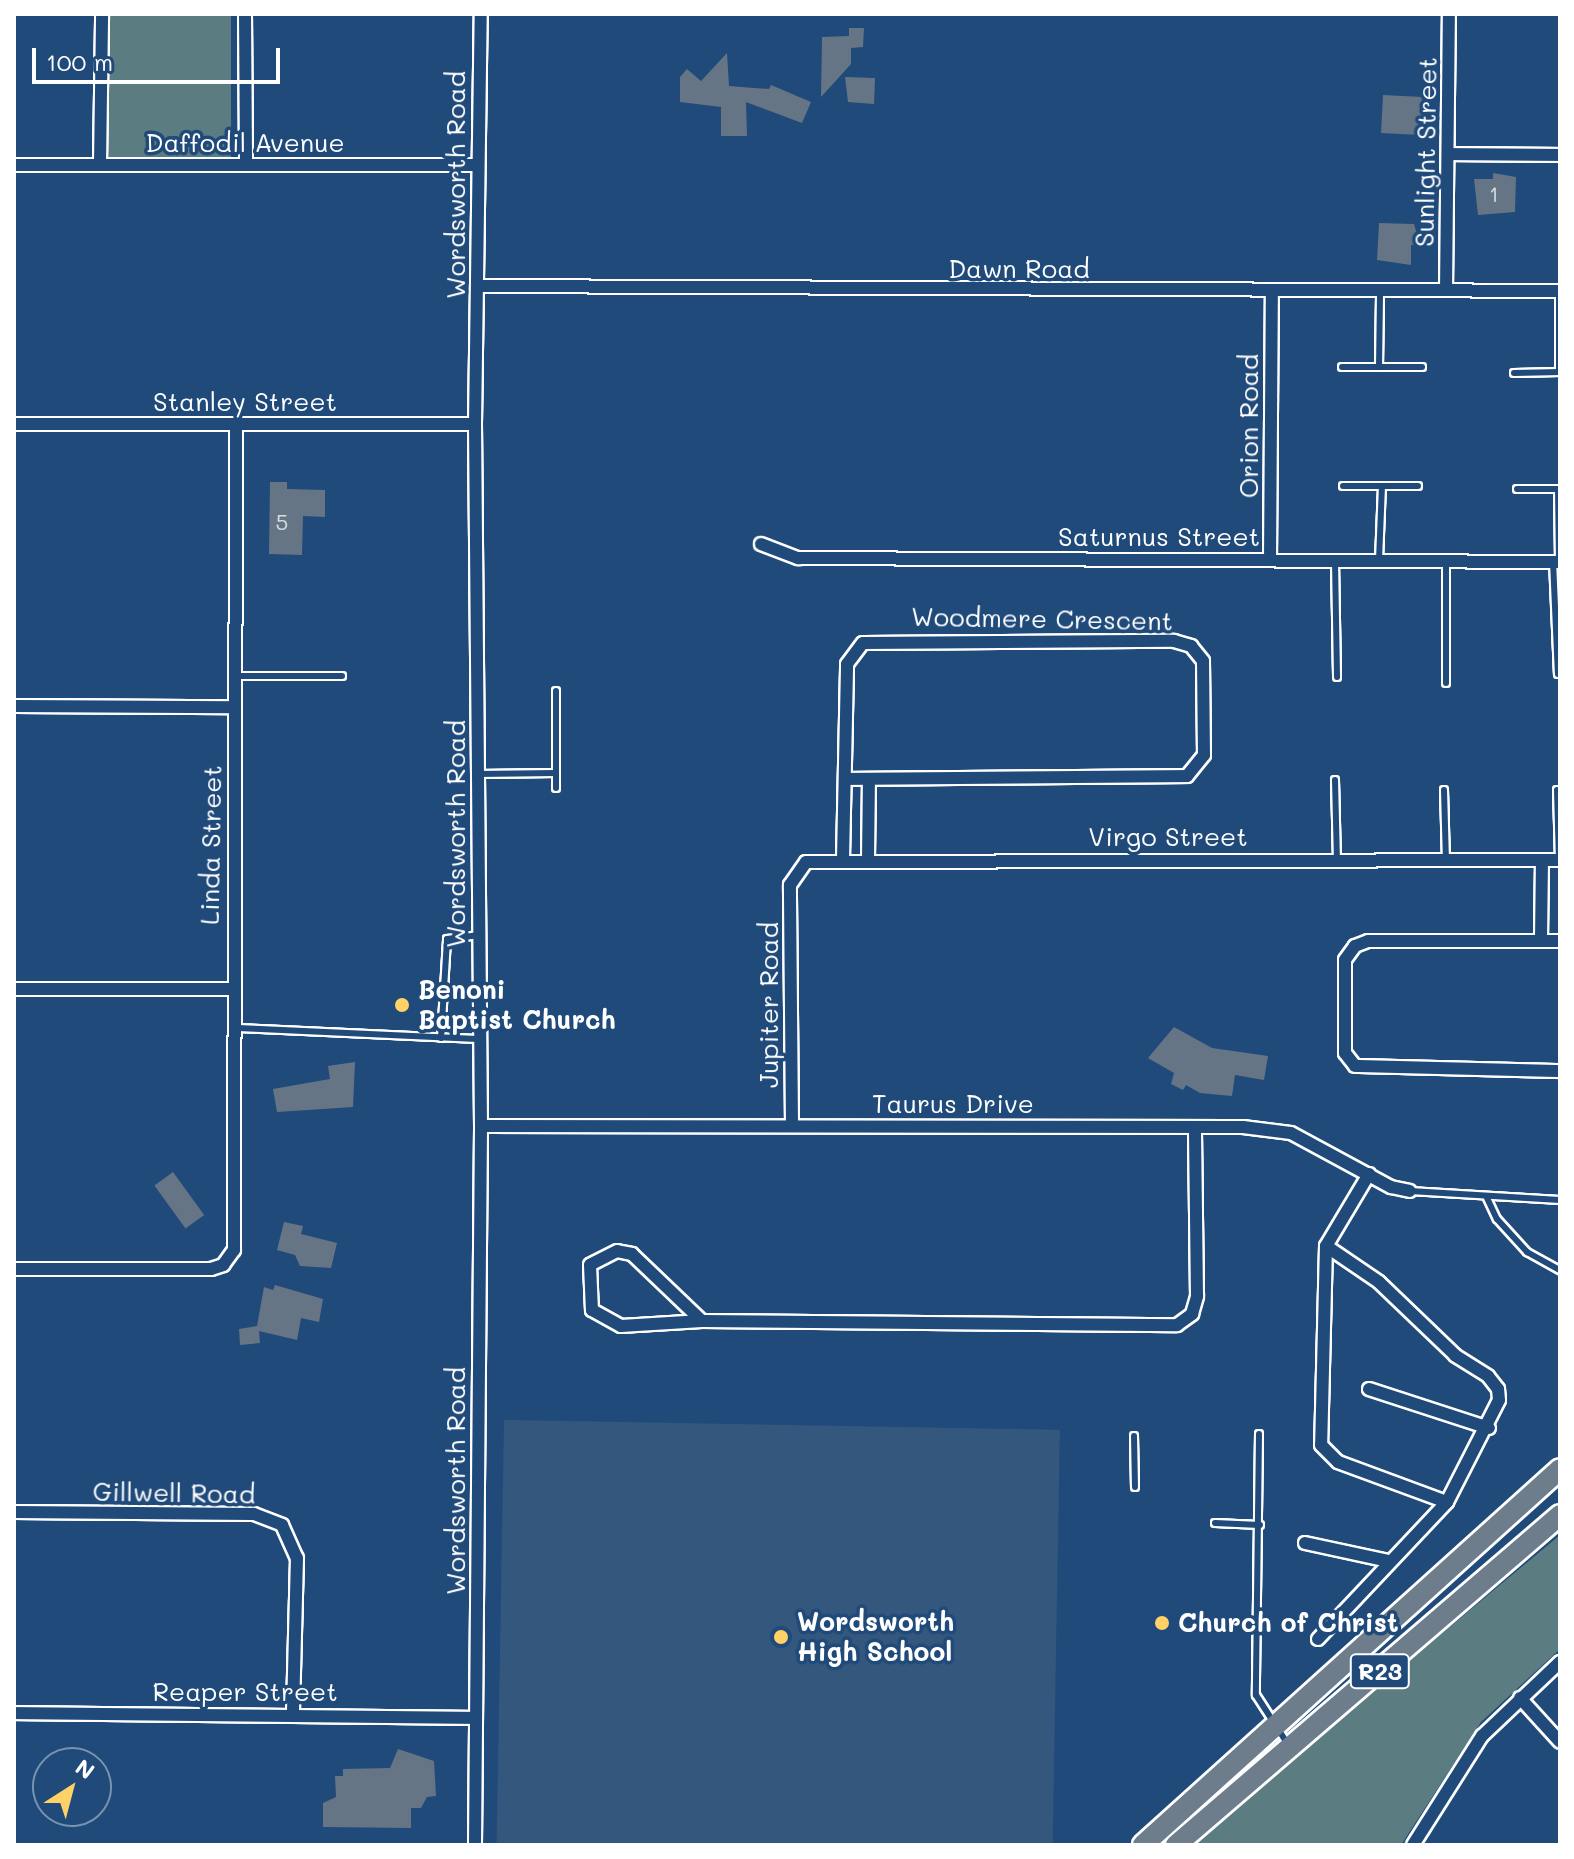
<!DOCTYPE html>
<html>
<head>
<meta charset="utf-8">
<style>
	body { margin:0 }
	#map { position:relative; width:1574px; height:1859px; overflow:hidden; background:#1f4a7a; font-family:Mali,sans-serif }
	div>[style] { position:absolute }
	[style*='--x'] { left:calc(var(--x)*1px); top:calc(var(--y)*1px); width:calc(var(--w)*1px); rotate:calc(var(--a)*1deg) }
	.built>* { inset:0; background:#34577d; transform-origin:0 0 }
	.green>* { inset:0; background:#5b7d82; transform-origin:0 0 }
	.building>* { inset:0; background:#667585; transform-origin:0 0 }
	.roads { filter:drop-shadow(2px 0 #fff) drop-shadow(-2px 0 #fff) drop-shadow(0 2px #fff) drop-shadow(0 -2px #fff) }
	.lane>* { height:6px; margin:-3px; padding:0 3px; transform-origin:3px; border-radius:3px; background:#1f4a7a }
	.street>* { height:12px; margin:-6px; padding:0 6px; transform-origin:6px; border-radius:6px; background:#1f4a7a }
	.primary>* { height:20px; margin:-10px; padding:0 10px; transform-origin:10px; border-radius:10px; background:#6d7d8c }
	.dots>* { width:22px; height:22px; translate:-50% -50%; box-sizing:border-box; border:4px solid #1f4a7a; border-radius:50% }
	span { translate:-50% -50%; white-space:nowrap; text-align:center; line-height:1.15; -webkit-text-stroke:7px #1f4a7a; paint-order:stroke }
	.number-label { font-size:22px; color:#d9dce0 }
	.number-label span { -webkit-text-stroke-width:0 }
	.shield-label span { padding:2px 6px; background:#1f4a7a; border:2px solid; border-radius:6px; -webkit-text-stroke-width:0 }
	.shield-label { font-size:24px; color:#fff; font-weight:700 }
	.street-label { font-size:26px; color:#fff }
	.poi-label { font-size:26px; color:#fff; font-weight:700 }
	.left { translate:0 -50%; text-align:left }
	.frame { position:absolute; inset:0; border:16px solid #fff; pointer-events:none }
	.north { position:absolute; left:32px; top:1747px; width:80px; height:80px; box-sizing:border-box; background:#1f4a7a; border:2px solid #7992af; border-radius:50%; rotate:36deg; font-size:22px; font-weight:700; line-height:32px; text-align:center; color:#fff }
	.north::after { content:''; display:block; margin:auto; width:28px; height:36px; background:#ffd166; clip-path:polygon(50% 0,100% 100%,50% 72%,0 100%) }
	.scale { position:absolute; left:32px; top:48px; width:248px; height:36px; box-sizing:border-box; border:4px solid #fff; border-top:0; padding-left:10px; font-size:24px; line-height:28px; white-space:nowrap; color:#fff; -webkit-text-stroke:6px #1f4a7a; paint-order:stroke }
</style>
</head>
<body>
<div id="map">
	<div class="built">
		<div style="left:504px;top:1420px;width:556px;height:425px;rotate:1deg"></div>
	</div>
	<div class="green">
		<div style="left:106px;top:14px;width:125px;height:144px"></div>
		<div style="clip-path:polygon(1560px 1535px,1560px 1649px,1481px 1722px,1401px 1845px,1188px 1845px)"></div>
	</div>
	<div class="building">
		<div style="clip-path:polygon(849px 28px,864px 28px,863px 47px,851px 48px,851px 64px,821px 97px,822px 37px,849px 36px)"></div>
		<div style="clip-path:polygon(727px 53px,729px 86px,769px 89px,771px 85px,811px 102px,802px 123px,746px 102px,747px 136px,721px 136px,721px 107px,680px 102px,680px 77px,687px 69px,701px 81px)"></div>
		<div style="clip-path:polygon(845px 77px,875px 78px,874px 104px,848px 102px)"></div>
		<div style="left:1383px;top:95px;width:44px;height:38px;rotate:3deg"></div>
		<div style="clip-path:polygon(1493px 173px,1516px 177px,1515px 212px,1478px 215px,1474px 179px,1493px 179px)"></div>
		<div style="clip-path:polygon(1379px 223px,1414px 224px,1420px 245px,1411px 245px,1411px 265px,1377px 260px)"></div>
		<div style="clip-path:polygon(270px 482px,287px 482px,287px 489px,325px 490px,325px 517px,303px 516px,302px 555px,269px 554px)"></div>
		<div style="clip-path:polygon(1174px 1027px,1212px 1048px,1268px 1056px,1264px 1080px,1235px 1075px,1232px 1096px,1200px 1093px,1186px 1085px,1183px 1090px,1171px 1084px,1174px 1073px,1148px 1058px)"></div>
		<div style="clip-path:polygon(355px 1062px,353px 1107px,277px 1112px,273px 1089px,330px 1079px,328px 1066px)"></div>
		<div style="left:173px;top:1172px;width:53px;height:23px;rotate:54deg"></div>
		<div style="clip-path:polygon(284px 1222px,303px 1226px,301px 1234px,337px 1243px,331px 1268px,300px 1266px,295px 1255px,277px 1250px)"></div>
		<div style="clip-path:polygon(275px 1285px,323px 1299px,319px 1322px,301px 1318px,297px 1340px,259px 1331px,260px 1343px,240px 1345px,239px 1329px,257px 1326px,264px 1287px,273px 1290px)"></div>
		<div style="clip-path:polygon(398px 1749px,434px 1761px,436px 1796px,427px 1797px,421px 1808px,411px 1808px,411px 1828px,323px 1827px,323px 1803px,336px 1797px,335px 1776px,343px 1776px,343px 1769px,390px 1768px)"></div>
	</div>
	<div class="roads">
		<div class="lane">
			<div style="--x:1342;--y:367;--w:80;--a:0"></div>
			<div style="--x:1379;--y:367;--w:76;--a:-89.2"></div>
			<div style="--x:1559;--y:372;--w:81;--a:-90"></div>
			<div style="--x:1514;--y:373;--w:46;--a:-1.2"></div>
			<div style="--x:1343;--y:486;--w:75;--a:0"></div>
			<div style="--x:1517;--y:489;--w:43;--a:0"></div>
			<div style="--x:1558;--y:489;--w:72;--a:89.2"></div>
			<div style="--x:1379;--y:560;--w:74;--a:-87.7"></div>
			<div style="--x:1335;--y:561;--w:116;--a:89"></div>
			<div style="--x:1553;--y:561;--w:113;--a:87.5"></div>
			<div style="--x:237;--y:676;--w:105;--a:0"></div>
			<div style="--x:1446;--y:683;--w:122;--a:-90"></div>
			<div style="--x:556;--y:691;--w:97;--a:90"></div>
			<div style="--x:478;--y:774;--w:78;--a:-0.7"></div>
			<div style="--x:1335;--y:780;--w:80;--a:88.6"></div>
			<div style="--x:1444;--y:790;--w:71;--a:88.4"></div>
			<div style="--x:1557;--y:790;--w:70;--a:88.4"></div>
			<div style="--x:236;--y:1028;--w:244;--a:2.6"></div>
			<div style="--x:441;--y:1038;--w:99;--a:-86.5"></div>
			<div style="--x:447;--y:939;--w:31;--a:-7"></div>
			<div style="--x:1410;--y:1191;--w:150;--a:3.4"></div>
			<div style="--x:1487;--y:1198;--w:23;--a:65"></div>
			<div style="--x:1497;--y:1219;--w:45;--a:47.7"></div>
			<div style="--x:1527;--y:1252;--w:38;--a:29"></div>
			<div style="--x:1259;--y:1434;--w:261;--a:90.7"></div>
			<div style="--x:1256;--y:1695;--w:57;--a:57.1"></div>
			<div style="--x:1134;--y:1436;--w:51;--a:88.9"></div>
			<div style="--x:1215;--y:1523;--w:45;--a:2.5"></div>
		</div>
		<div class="street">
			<div style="--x:245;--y:14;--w:151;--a:89.6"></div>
			<div style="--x:1448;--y:154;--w:112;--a:0.5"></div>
			<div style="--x:100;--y:164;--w:150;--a:-89.2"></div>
			<div style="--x:14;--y:165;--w:462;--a:0"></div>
			<div style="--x:478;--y:286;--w:1082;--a:0.26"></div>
			<div style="--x:1446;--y:290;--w:276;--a:-89.4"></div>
			<div style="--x:14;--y:424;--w:461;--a:0"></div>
			<div style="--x:761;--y:544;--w:40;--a:21"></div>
			<div style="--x:798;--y:558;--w:762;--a:0.3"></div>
			<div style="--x:1270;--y:560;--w:267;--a:-89.6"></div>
			<div style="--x:14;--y:706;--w:221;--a:0.3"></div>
			<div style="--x:843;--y:859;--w:195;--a:-88.8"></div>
			<div style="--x:847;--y:664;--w:26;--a:-53"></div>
			<div style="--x:863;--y:643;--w:311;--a:-0.4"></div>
			<div style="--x:1174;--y:641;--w:18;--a:16"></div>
			<div style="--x:1191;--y:646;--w:19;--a:51"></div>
			<div style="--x:1203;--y:661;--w:94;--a:89.4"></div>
			<div style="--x:1204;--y:755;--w:27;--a:129"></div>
			<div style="--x:1187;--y:776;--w:340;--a:179.5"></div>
			<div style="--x:868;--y:859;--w:80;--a:-89.3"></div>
			<div style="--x:1541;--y:940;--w:80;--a:-89.3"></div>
			<div style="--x:1560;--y:941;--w:192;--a:180"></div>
			<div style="--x:1368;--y:941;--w:14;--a:159"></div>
			<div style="--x:1355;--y:946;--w:17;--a:126"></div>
			<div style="--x:1345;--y:960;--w:93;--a:90"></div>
			<div style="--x:1345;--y:1053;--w:16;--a:52"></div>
			<div style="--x:1355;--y:1066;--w:205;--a:1.4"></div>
			<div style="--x:14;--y:989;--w:217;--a:0"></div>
			<div style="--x:792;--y:1125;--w:240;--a:-90.5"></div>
			<div style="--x:790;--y:885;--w:28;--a:-55"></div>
			<div style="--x:806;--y:862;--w:754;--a:-0.15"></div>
			<div style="--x:481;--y:1126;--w:762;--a:0.08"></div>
			<div style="--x:1243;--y:1127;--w:48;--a:7.1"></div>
			<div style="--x:1291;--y:1133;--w:114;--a:28.4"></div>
			<div style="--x:1391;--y:1187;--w:19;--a:12"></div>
			<div style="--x:1369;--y:1174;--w:84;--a:120.8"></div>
			<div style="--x:1326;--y:1246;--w:199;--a:91.4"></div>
			<div style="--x:1321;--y:1445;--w:24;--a:45"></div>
			<div style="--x:1338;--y:1462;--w:116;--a:20.2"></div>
			<div style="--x:14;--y:1269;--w:197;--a:0"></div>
			<div style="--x:211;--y:1269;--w:13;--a:-18"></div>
			<div style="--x:223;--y:1265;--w:19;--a:-54"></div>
			<div style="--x:234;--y:1250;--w:825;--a:-89.86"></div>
			<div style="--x:702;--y:1321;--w:97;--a:-136.3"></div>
			<div style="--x:632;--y:1254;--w:15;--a:-169"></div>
			<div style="--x:617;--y:1251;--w:30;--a:153"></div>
			<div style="--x:590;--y:1265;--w:45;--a:87.5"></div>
			<div style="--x:592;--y:1310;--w:33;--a:29"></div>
			<div style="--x:621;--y:1326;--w:81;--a:-3.5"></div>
			<div style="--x:702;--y:1321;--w:475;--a:0.5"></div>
			<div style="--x:1177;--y:1325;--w:19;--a:-36"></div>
			<div style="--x:1192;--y:1314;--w:19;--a:-74"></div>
			<div style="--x:1197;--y:1296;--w:169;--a:-90.7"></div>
			<div style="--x:1369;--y:1389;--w:126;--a:18"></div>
			<div style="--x:14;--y:1512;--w:240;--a:0.5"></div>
			<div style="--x:254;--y:1514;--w:30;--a:21"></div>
			<div style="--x:282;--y:1525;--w:36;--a:66"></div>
			<div style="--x:297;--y:1558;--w:155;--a:91.5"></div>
			<div style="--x:1305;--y:1543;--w:86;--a:12.1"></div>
			<div style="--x:1318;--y:1639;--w:188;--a:-46.7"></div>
			<div style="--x:1447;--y:1502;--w:114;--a:-63"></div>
			<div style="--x:1499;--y:1400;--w:11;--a:-95"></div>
			<div style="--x:1498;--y:1389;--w:16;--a:-128"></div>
			<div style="--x:1488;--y:1376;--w:39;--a:-148"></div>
			<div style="--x:1455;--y:1355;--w:105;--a:-136.2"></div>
			<div style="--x:1379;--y:1282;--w:64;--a:-145.8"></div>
			<div style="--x:1520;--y:1698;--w:59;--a:47.7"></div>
			<div style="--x:14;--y:1713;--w:462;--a:0.6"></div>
			<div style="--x:475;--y:1845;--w:719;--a:-89.52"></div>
			<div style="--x:481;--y:1126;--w:702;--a:-90.49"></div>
			<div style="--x:475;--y:424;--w:410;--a:-89.2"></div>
			<div style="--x:1413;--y:1845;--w:129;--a:-57.7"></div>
			<div style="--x:1482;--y:1736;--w:108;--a:-43.5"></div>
		</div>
		<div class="primary">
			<div style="--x:1143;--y:1845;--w:561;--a:-42.04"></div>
			<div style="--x:1176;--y:1845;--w:506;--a:-40.67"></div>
		</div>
	</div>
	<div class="dots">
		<div style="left:402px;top:1005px;background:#ffd166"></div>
		<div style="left:1162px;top:1623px;background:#ffd166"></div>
		<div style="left:781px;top:1637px;background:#ffd166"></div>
	</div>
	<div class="number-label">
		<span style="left:1494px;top:194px">1</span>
		<span style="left:282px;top:522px">5</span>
	</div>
	<div class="shield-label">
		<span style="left:1380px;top:1671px">R23</span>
	</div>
	<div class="street-label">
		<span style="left:245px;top:143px">Daffodil Avenue</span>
		<span style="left:1426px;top:152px;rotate:-89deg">Sunlight Street</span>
		<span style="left:456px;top:185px;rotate:-90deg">Wordsworth Road</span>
		<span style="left:1019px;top:269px">Dawn Road</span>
		<span style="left:245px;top:402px">Stanley Street</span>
		<span style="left:1249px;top:426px;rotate:-90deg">Orion Road</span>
		<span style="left:1159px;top:537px">Saturnus Street</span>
		<span style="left:1042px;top:619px;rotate:1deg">Woodmere Crescent</span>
		<span style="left:456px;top:834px;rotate:-90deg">Wordsworth Road</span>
		<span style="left:1168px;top:837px">Virgo Street</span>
		<span style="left:211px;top:845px;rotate:-89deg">Linda Street</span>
		<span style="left:769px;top:1005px;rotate:-90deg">Jupiter Road</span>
		<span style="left:953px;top:1104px">Taurus Drive</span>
		<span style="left:456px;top:1481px;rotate:-90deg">Wordsworth Road</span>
		<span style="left:174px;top:1493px;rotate:1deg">Gillwell Road</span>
		<span style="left:245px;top:1692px">Reaper Street</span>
	</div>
	<div class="poi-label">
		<span class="left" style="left:418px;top:1005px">Benoni<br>Baptist Church</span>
		<span class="left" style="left:797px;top:1637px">Wordsworth<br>High School</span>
		<span class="left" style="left:1178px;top:1623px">Church of Christ</span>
	</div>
	<div class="frame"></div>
	<div class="north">N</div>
	<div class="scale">100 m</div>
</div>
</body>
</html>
